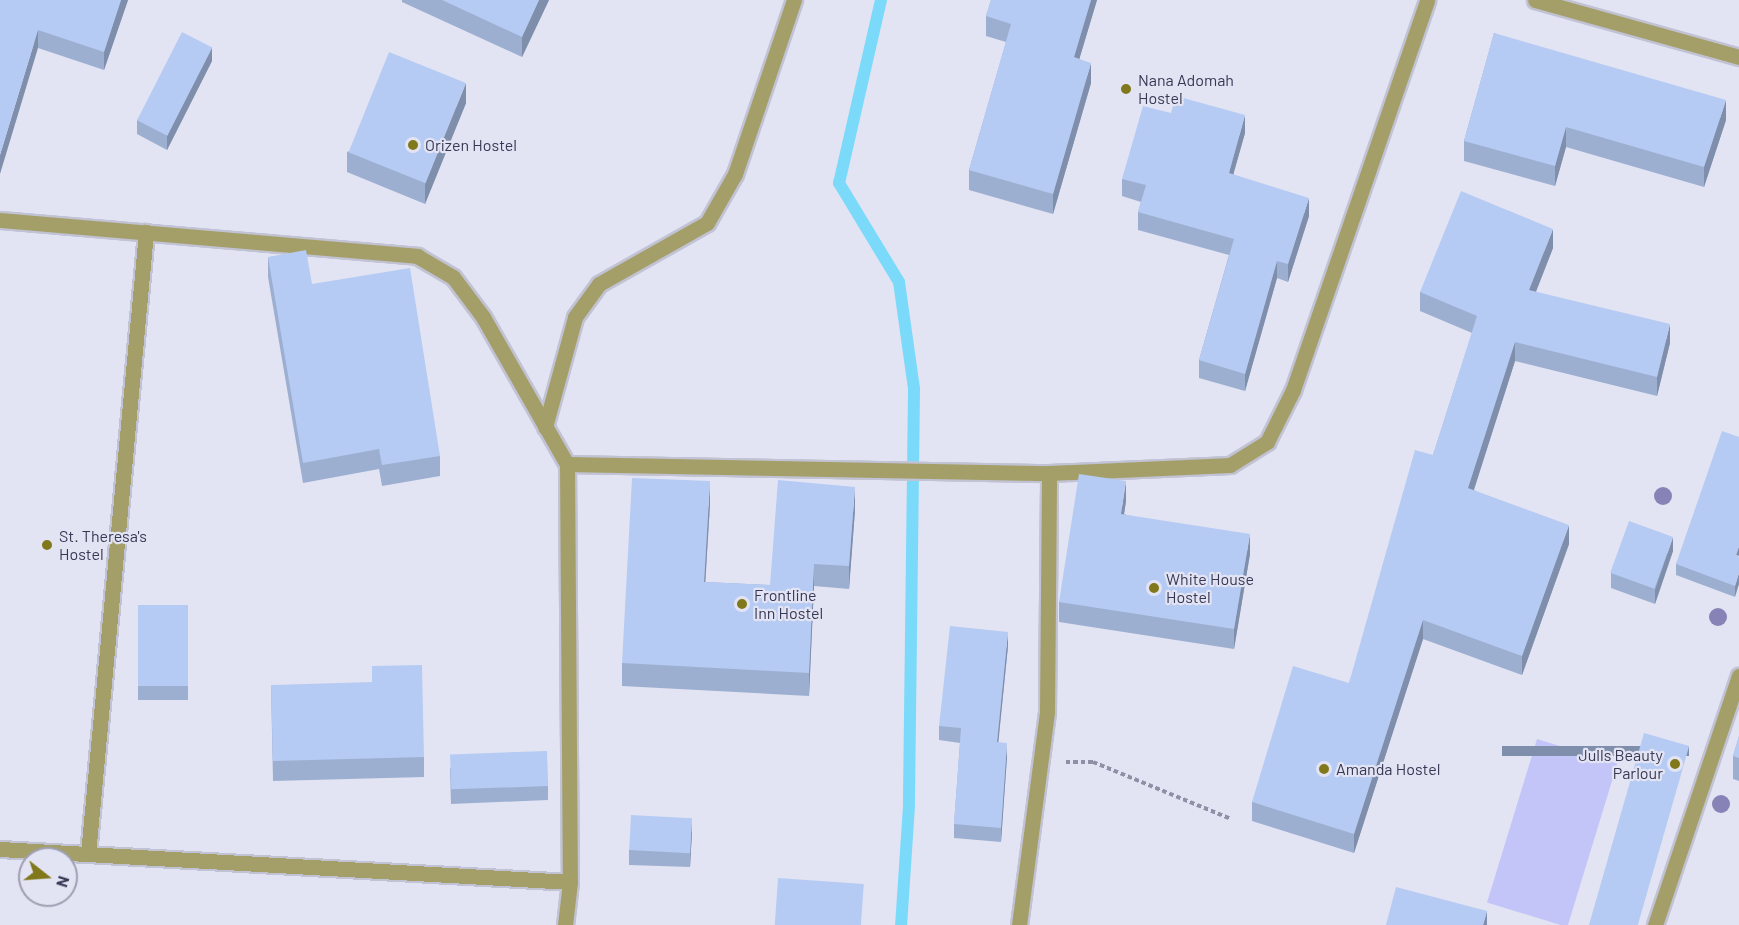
<!DOCTYPE html>
<html>
<head>
<meta charset="utf-8">
<style>
	body { margin:0 }
	#map { position:relative; width:1739px; height:925px; overflow:hidden; background:#e3e4f3; font-family:Barlow,sans-serif }
	div>[style] { position:absolute }
	[style*='--x'] { left:calc(var(--x)*1px); top:calc(var(--y)*1px); width:calc(var(--w)*1px); rotate:calc(var(--a)*1deg) }
	.green>* { inset:0; background:#c3c5f9; transform-origin:0 0 }
	.stream>* { height:12px; margin:-6px; padding:0 6px; transform-origin:6px; border-radius:6px; background:#7bdafa }
	.path>* { height:4px; margin-top:-2px; transform-origin:0; background:repeating-linear-gradient(90deg,#8f90a5 0 4.5px,transparent 0 7.5px) }
	.roads { filter:drop-shadow(2px 0 #c1c2d3) drop-shadow(-2px 0 #c1c2d3) drop-shadow(0 2px #c1c2d3) drop-shadow(0 -2px #c1c2d3) }
	.street>* { height:15px; margin:-7.5px; padding:0 7.5px; transform-origin:7.5px; border-radius:7.5px; background:#a49f69 }
	.trees>* { width:18px; height:18px; margin:-9px; border-radius:50%; background:#8783b6 }
	.wall>* { inset:0; background:#9dafd1; transform-origin:0 0 }
	.shaded-wall>* { inset:0; background:#7f8eaa; transform-origin:0 0 }
	.building>* { inset:0; background:#b6cbf3; transform-origin:0 0 }
	.dots>* { width:16px; height:16px; translate:-50% -50%; box-sizing:border-box; border:3px solid #e3e4f3; border-radius:50% }
	span { translate:-50% -50%; white-space:nowrap; text-align:center; line-height:1.15; -webkit-text-stroke:4.5px #e3e4f3; paint-order:stroke }
	.poi-label { font-size:16px; color:#373854 }
	.left { translate:0 -50%; text-align:left }
	.right { translate:-100% -50%; text-align:right }
	.north { position:absolute; left:18px; top:847px; width:60px; height:60px; box-sizing:border-box; background:#e3e4f3; border:2px solid #9e9fb3; border-radius:50%; rotate:107deg; font-size:16px; font-weight:700; line-height:24px; text-align:center; color:#373854 }
	.north::after { content:''; display:block; margin:auto; width:21px; height:27px; background:#81771b; clip-path:polygon(50% 0,100% 100%,50% 72%,0 100%) }
</style>
</head>
<body>
<div id="map">
	<div class="green">
		<div style="left:1537px;top:739px;width:84px;height:171px;rotate:17deg"></div>
	</div>
	<div class="stream">
		<div style="--x:881;--y:0;--w:188;--a:102.9"></div>
		<div style="--x:839;--y:183;--w:116;--a:58.8"></div>
		<div style="--x:899;--y:282;--w:108;--a:82"></div>
		<div style="--x:914;--y:389;--w:417;--a:90.7"></div>
		<div style="--x:909;--y:806;--w:119;--a:93.8"></div>
	</div>
	<div class="path">
		<div style="--x:1066;--y:762;--w:27;--a:0"></div>
		<div style="--x:1093;--y:762;--w:149;--a:22.4"></div>
	</div>
	<div class="roads">
		<div class="street">
			<div style="--x:1535;--y:0;--w:212;--a:15.6"></div>
			<div style="--x:0;--y:220;--w:419;--a:4.9"></div>
			<div style="--x:417;--y:256;--w:42;--a:30.3"></div>
			<div style="--x:453;--y:277;--w:50;--a:53.1"></div>
			<div style="--x:483;--y:317;--w:169;--a:60.3"></div>
			<div style="--x:567;--y:464;--w:418;--a:89.6"></div>
			<div style="--x:570;--y:882;--w:43;--a:96.6"></div>
			<div style="--x:545;--y:427;--w:114;--a:-74.7"></div>
			<div style="--x:575;--y:317;--w:41;--a:-54"></div>
			<div style="--x:599;--y:284;--w:124;--a:-29.5"></div>
			<div style="--x:707;--y:223;--w:56;--a:-60.3"></div>
			<div style="--x:735;--y:174;--w:184;--a:-71.3"></div>
			<div style="--x:567;--y:464;--w:482;--a:1.1"></div>
			<div style="--x:1049;--y:473;--w:181;--a:-2.5"></div>
			<div style="--x:1230;--y:465;--w:44;--a:-31.9"></div>
			<div style="--x:1267;--y:442;--w:58;--a:-63.4"></div>
			<div style="--x:1293;--y:390;--w:412;--a:-71"></div>
			<div style="--x:0;--y:849;--w:571;--a:3.31"></div>
			<div style="--x:88;--y:854;--w:625;--a:-84.67"></div>
			<div style="--x:1019;--y:925;--w:216;--a:-82.5"></div>
			<div style="--x:1047;--y:711;--w:238;--a:-89.5"></div>
			<div style="--x:1655;--y:925;--w:263;--a:-71.4"></div>
		</div>
	</div>
	<div class="trees">
		<div style="left:1663px;top:496px"></div>
		<div style="left:1718px;top:617px"></div>
		<div style="left:1721px;top:804px"></div>
	</div>
	<div class="wall">
		<div style="clip-path:polygon(0 0,128px 0,104px 70px,38px 48px)"></div>
		<div style="clip-path:polygon(402px 0,549px 0,522px 57px,402px 2px)"></div>
		<div style="clip-path:polygon(991px 0,1097px 0,1079px 59px,1091px 83px,1053px 214px,969px 190px,969px 170px,1006px 42px,986px 36px,986px 16px)"></div>
		<div style="clip-path:polygon(1494px 33px,1726px 120px,1704px 187px,1566px 147px,1555px 186px,1464px 161px,1464px 141px)"></div>
		<div style="clip-path:polygon(212px 61px,167px 150px,137px 134px,137px 120px)"></div>
		<div style="clip-path:polygon(466px 103px,425px 204px,347px 172px,347px 152px)"></div>
		<div style="clip-path:polygon(1245px 133px,1233px 174px,1309px 216px,1288px 282px,1277px 278px,1245px 391px,1199px 378px,1199px 360px,1229px 255px,1138px 230px,1138px 212px,1141px 202px,1122px 196px,1122px 179px)"></div>
		<div style="clip-path:polygon(1553px 248px,1536px 292px,1670px 343px,1657px 396px,1515px 361px,1474px 490px,1569px 544px,1522px 675px,1423px 639px,1354px 853px,1252px 821px,1252px 802px,1349px 683px,1433px 455px,1472px 333px,1420px 311px,1420px 292px)"></div>
		<div style="clip-path:polygon(268px 257px,312px 284px,440px 456px,440px 476px,382px 486px,379px 469px,303px 483px,268px 277px)"></div>
		<div style="clip-path:polygon(1739px 437px,1735px 597px,1676px 575px,1676px 564px)"></div>
		<div style="clip-path:polygon(1126px 501px,1124px 514px,1250px 554px,1234px 649px,1059px 622px,1059px 602px)"></div>
		<div style="clip-path:polygon(710px 504px,705px 582px,770px 585px,855px 510px,849px 589px,814px 586px,809px 696px,622px 686px,622px 663px)"></div>
		<div style="clip-path:polygon(1673px 551px,1655px 604px,1611px 588px,1611px 573px)"></div>
		<div style="left:138px;top:605px;width:50px;height:95px"></div>
		<div style="clip-path:polygon(1008px 646px,998px 742px,1007px 757px,1001px 842px,954px 838px,954px 824px,960px 743px,939px 740px,939px 726px)"></div>
		<div style="clip-path:polygon(271px 685px,424px 757px,424px 777px,273px 781px)"></div>
		<div style="clip-path:polygon(1739px 736px,1739px 781px,1733px 779px,1733px 756px)"></div>
		<div style="clip-path:polygon(450px 768px,548px 786px,548px 800px,451px 804px)"></div>
		<div style="clip-path:polygon(692px 832px,690px 867px,629px 865px,629px 850px)"></div>
	</div>
	<div class="shaded-wall">
		<div style="clip-path:polygon(121px 0,128px 0,104px 70px,104px 52px)"></div>
		<div style="clip-path:polygon(539px 0,549px 0,522px 57px,522px 37px)"></div>
		<div style="clip-path:polygon(1091px 0,1097px 0,1074px 77px,1074px 57px)"></div>
		<div style="clip-path:polygon(38px 30px,38px 48px,0 174px,0 155px)"></div>
		<div style="clip-path:polygon(212px 47px,212px 61px,167px 150px,167px 136px)"></div>
		<div style="clip-path:polygon(1091px 63px,1091px 83px,1053px 214px,1053px 194px)"></div>
		<div style="clip-path:polygon(466px 83px,466px 103px,425px 204px,425px 184px)"></div>
		<div style="clip-path:polygon(1726px 100px,1726px 120px,1704px 187px,1704px 167px)"></div>
		<div style="clip-path:polygon(1245px 115px,1245px 133px,1229px 190px,1229px 173px)"></div>
		<div style="clip-path:polygon(1566px 127px,1566px 147px,1555px 186px,1555px 166px)"></div>
		<div style="clip-path:polygon(1309px 198px,1309px 216px,1288px 282px,1288px 264px)"></div>
		<div style="clip-path:polygon(1553px 229px,1553px 248px,1529px 309px,1529px 290px)"></div>
		<div style="clip-path:polygon(1277px 261px,1277px 278px,1245px 391px,1245px 374px)"></div>
		<div style="clip-path:polygon(1670px 324px,1670px 343px,1657px 396px,1657px 377px)"></div>
		<div style="clip-path:polygon(1515px 342px,1515px 361px,1468px 508px,1468px 488px)"></div>
		<div style="clip-path:polygon(710px 481px,710px 504px,704px 605px,704px 582px)"></div>
		<div style="clip-path:polygon(1126px 481px,1126px 501px,1121px 534px,1121px 514px)"></div>
		<div style="clip-path:polygon(855px 487px,855px 510px,849px 589px,849px 566px)"></div>
		<div style="clip-path:polygon(1569px 525px,1569px 544px,1522px 675px,1522px 656px)"></div>
		<div style="clip-path:polygon(1250px 534px,1250px 554px,1234px 649px,1234px 629px)"></div>
		<div style="clip-path:polygon(1673px 537px,1673px 551px,1655px 604px,1655px 590px)"></div>
		<div style="clip-path:polygon(1739px 546px,1739px 556px,1736px 555px)"></div>
		<div style="clip-path:polygon(814px 564px,814px 586px,809px 696px,809px 673px)"></div>
		<div style="clip-path:polygon(1739px 573px,1739px 584px,1735px 597px,1735px 586px)"></div>
		<div style="clip-path:polygon(1423px 620px,1423px 639px,1354px 853px,1354px 834px)"></div>
		<div style="clip-path:polygon(1008px 632px,1008px 646px,997px 756px,997px 742px)"></div>
		<div style="clip-path:polygon(1007px 743px,1007px 757px,1001px 842px,1001px 828px)"></div>
		<div style="left:1689px;top:746px;width:10px;height:187px;rotate:90deg"></div>
		<div style="clip-path:polygon(692px 818px,692px 832px,690px 867px,690px 852px)"></div>
		<div style="clip-path:polygon(1487px 911px,1487px 925px,1483px 925px)"></div>
	</div>
	<div class="building">
		<div style="clip-path:polygon(0 0,121px 0,104px 52px,38px 30px,0 155px)"></div>
		<div style="clip-path:polygon(442px 0,539px 0,522px 37px)"></div>
		<div style="clip-path:polygon(991px 0,1091px 0,1074px 57px,1091px 63px,1053px 194px,969px 170px,1011px 24px,986px 16px)"></div>
		<div style="left:182px;top:32px;width:34px;height:99px;rotate:27deg"></div>
		<div style="clip-path:polygon(1494px 33px,1726px 100px,1704px 167px,1566px 127px,1555px 166px,1464px 141px)"></div>
		<div style="left:389px;top:52px;width:83px;height:108px;rotate:22deg"></div>
		<div style="clip-path:polygon(1176px 96px,1245px 115px,1229px 173px,1309px 198px,1288px 264px,1277px 261px,1245px 374px,1199px 360px,1234px 239px,1138px 212px,1146px 185px,1122px 179px,1143px 106px,1171px 113px)"></div>
		<div style="clip-path:polygon(1461px 191px,1553px 229px,1529px 290px,1670px 324px,1657px 377px,1515px 342px,1468px 488px,1569px 525px,1522px 656px,1423px 620px,1354px 834px,1252px 802px,1293px 666px,1349px 683px,1415px 450px,1433px 455px,1477px 316px,1420px 292px)"></div>
		<div style="clip-path:polygon(306px 250px,312px 284px,410px 268px,440px 456px,382px 465px,379px 449px,303px 463px,268px 257px)"></div>
		<div style="clip-path:polygon(1722px 431px,1739px 437px,1739px 546px,1736px 555px,1739px 557px,1739px 573px,1735px 586px,1676px 564px)"></div>
		<div style="clip-path:polygon(1079px 474px,1126px 481px,1121px 514px,1250px 534px,1234px 629px,1059px 602px)"></div>
		<div style="clip-path:polygon(632px 478px,710px 481px,704px 582px,770px 585px,778px 480px,855px 487px,849px 566px,814px 564px,809px 673px,622px 663px)"></div>
		<div style="left:1629px;top:521px;width:47px;height:55px;rotate:20deg"></div>
		<div style="left:138px;top:605px;width:50px;height:81px"></div>
		<div style="clip-path:polygon(950px 626px,1008px 632px,997px 742px,1007px 743px,1001px 828px,954px 824px,961px 728px,939px 726px)"></div>
		<div style="clip-path:polygon(422px 665px,424px 757px,273px 761px,271px 685px,372px 682px,372px 666px)"></div>
		<div style="left:1644px;top:733px;width:47px;height:201px;rotate:16deg"></div>
		<div style="clip-path:polygon(1739px 736px,1739px 758px,1733px 756px)"></div>
		<div style="left:547px;top:751px;width:35px;height:97px;rotate:88deg"></div>
		<div style="left:631px;top:815px;width:61px;height:35px;rotate:3deg"></div>
		<div style="left:778px;top:878px;width:86px;height:47px;rotate:4deg"></div>
		<div style="clip-path:polygon(1396px 887px,1487px 911px,1483px 925px,1386px 925px)"></div>
	</div>
	<div class="dots">
		<div style="left:1126px;top:89px;background:#81771b"></div>
		<div style="left:413px;top:145px;background:#81771b"></div>
		<div style="left:47px;top:545px;background:#81771b"></div>
		<div style="left:1154px;top:588px;background:#81771b"></div>
		<div style="left:742px;top:604px;background:#81771b"></div>
		<div style="left:1675px;top:764px;background:#81771b"></div>
		<div style="left:1324px;top:769px;background:#81771b"></div>
	</div>
	<div class="poi-label">
		<span class="left" style="left:1138px;top:89px">Nana Adomah<br>Hostel</span>
		<span class="left" style="left:425px;top:145px">Orizen Hostel</span>
		<span class="left" style="left:59px;top:545px">St. Theresa's<br>Hostel</span>
		<span class="left" style="left:1166px;top:588px">White House<br>Hostel</span>
		<span class="left" style="left:754px;top:604px">Frontline<br>Inn Hostel</span>
		<span class="right" style="left:1663px;top:764px">Julls Beauty<br>Parlour</span>
		<span class="left" style="left:1336px;top:769px">Amanda Hostel</span>
	</div>
	<div class="north">N</div>
</div>
</body>
</html>
